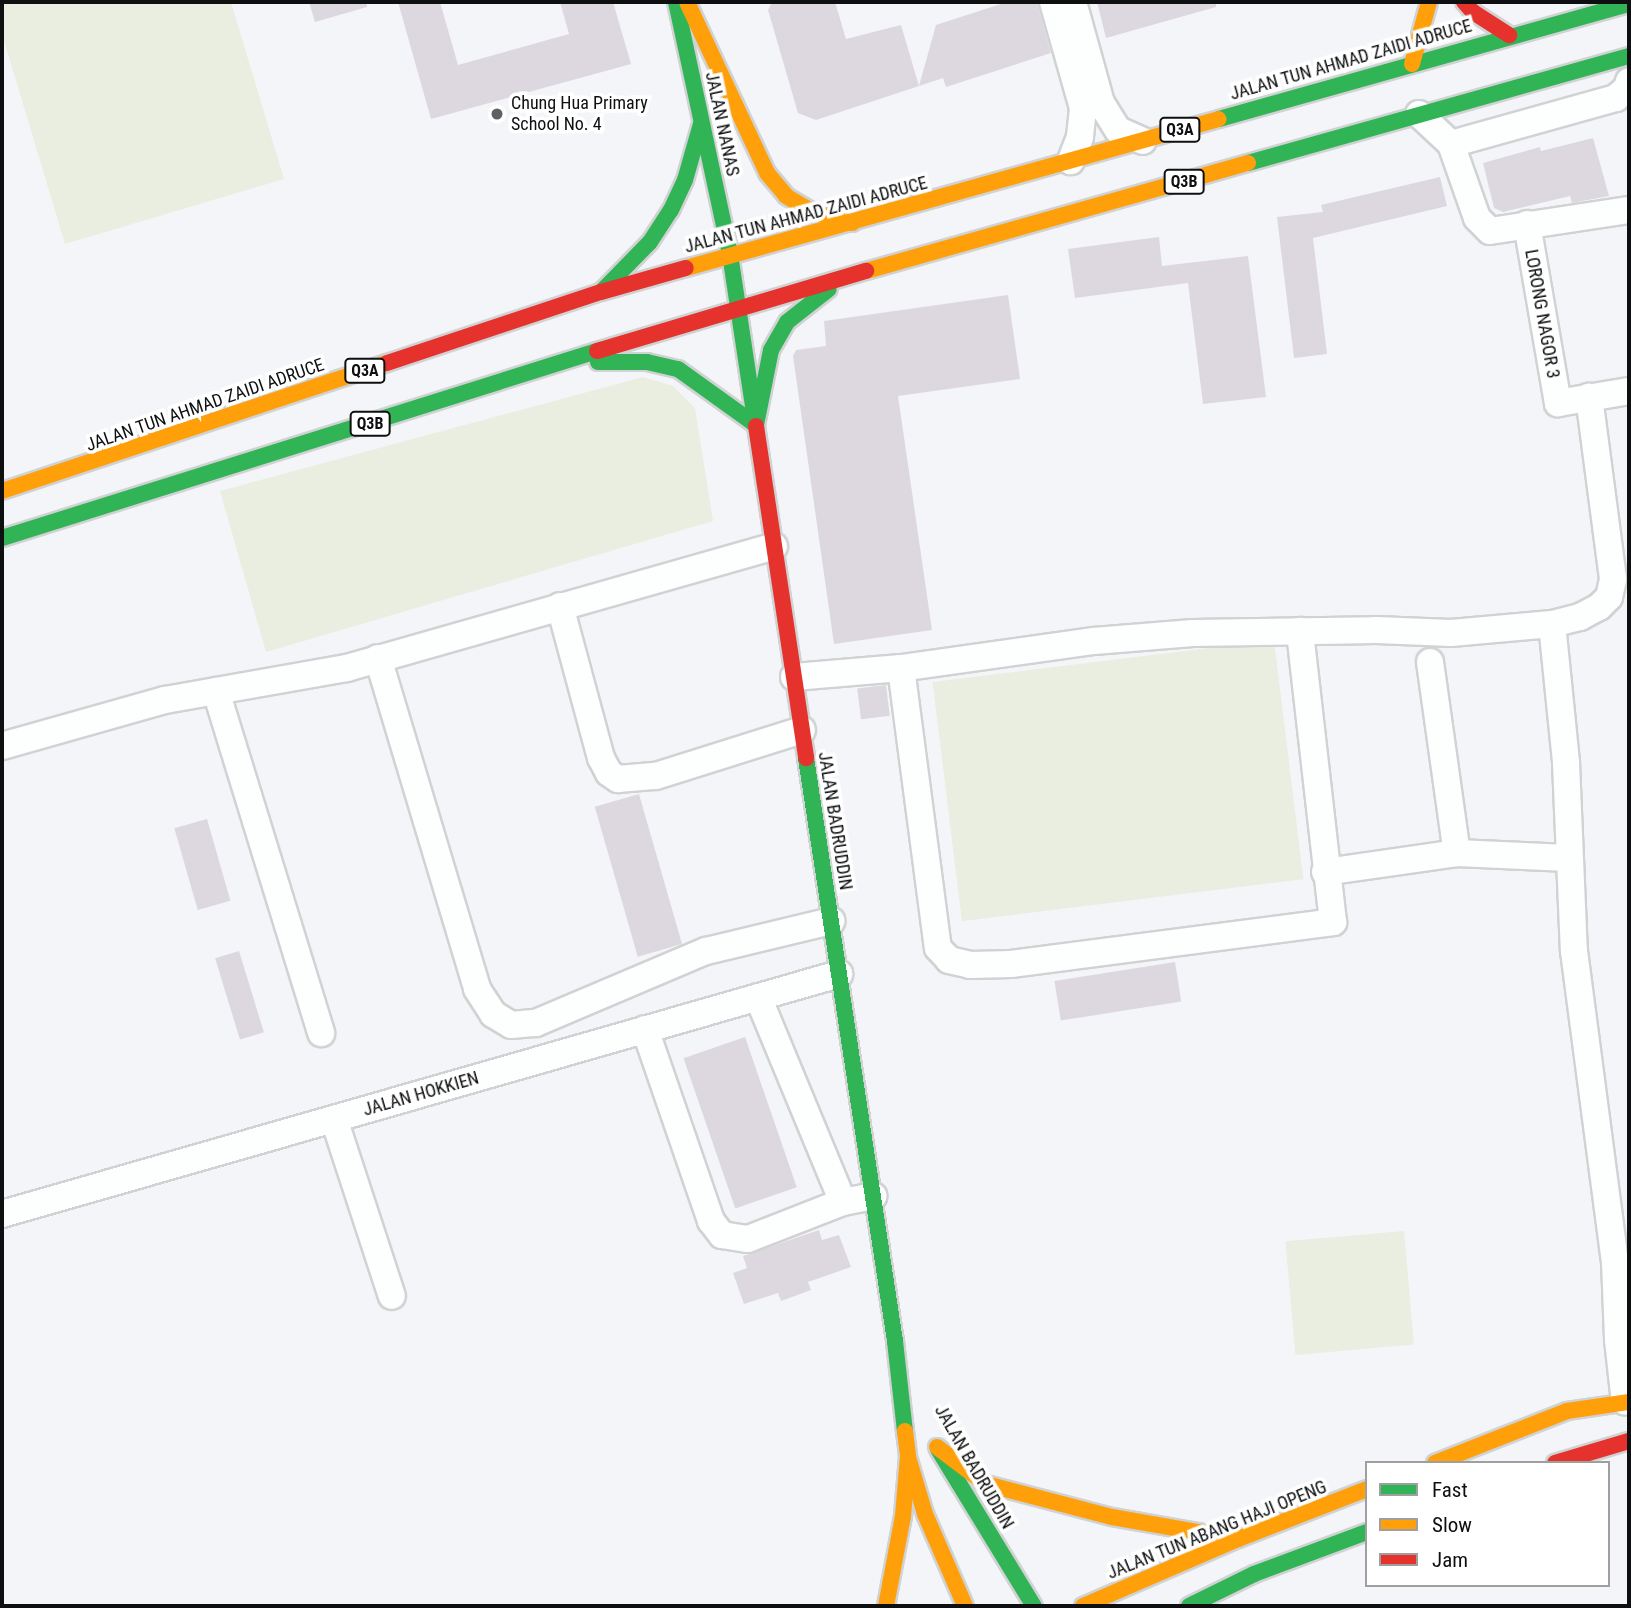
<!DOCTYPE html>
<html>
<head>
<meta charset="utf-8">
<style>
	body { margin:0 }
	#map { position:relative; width:1631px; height:1608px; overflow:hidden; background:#f3f5f8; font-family:"Roboto Condensed",sans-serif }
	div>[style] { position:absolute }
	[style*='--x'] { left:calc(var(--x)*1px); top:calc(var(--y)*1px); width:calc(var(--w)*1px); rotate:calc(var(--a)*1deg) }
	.green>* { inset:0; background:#e9eee1; transform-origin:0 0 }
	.building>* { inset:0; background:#ddd8e0; transform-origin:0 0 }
	.roads { filter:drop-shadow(2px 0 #d0d2d3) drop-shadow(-2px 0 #d0d2d3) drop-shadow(0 2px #d0d2d3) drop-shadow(0 -2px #d0d2d3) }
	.street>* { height:26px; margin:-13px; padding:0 13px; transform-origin:13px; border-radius:13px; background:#fdfefe }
	.fast>* { height:16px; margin:-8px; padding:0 8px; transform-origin:8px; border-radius:8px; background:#30b455 }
	.slow>* { height:16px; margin:-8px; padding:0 8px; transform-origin:8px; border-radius:8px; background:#ff9f0a }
	.jam>* { height:16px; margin:-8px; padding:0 8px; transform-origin:8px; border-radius:8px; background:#e5322d }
	.dots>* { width:19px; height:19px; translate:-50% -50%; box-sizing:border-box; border:4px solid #fff; border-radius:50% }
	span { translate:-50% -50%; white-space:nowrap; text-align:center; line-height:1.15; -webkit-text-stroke:7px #fff; paint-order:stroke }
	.shield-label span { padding:2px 5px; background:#fff; border:2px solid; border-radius:5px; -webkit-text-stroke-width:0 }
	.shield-label { font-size:16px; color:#0e0f11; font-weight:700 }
	.street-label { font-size:18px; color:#0e0f11 }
	.poi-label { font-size:18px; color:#0e0f11 }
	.left { translate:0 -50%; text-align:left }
	.frame { position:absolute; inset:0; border:4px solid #0e0f11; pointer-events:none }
	.legend { position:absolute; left:1365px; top:1461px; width:245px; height:126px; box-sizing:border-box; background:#fff; border:2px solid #9f9fa0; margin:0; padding:9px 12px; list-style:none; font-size:21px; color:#0e0f11 }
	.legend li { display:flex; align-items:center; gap:14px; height:35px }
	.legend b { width:35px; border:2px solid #9f9fa0 }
</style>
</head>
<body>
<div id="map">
	<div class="green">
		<div style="clip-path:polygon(2px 2px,231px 2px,284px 179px,65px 244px,2px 34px)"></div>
		<div style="clip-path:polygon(643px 377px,673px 386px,695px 408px,713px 521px,266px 652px,220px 491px)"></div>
		<div style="left:1274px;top:640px;width:241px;height:344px;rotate:83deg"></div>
		<div style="left:1404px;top:1231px;width:114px;height:119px;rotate:85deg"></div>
	</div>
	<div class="building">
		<div style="clip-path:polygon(309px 2px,367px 2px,367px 7px,315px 22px)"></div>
		<div style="clip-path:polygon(398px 2px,440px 2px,458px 65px,569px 34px,560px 2px,613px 2px,631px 64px,431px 119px)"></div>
		<div style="clip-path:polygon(772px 2px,835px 2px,846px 39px,901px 25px,919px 86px,816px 120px,798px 113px,768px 10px)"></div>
		<div style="clip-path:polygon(1007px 2px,1037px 2px,1051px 53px,946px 87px,943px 78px,919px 86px,936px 25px)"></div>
		<div style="clip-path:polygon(1097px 2px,1216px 2px,1216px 7px,1106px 38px)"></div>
		<div style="clip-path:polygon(1593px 138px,1609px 196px,1572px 203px,1570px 196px,1503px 212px,1494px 208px,1483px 163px,1540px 147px,1541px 151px)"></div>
		<div style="clip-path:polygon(1440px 177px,1447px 206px,1313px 238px,1327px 354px,1294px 358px,1277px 217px,1323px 212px,1321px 205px)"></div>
		<div style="clip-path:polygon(1159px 237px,1162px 266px,1248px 256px,1266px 397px,1203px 404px,1188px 283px,1075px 298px,1068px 249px)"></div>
		<div style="clip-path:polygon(1008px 295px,1020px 379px,898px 396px,932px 630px,834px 644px,793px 356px,796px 350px,826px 346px,824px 321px)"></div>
		<div style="left:886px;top:685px;width:31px;height:29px;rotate:83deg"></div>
		<div style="left:639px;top:794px;width:156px;height:46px;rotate:74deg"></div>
		<div style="left:207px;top:819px;width:85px;height:34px;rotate:74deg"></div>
		<div style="left:239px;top:951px;width:85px;height:25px;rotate:73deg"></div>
		<div style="left:1175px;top:962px;width:40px;height:122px;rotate:81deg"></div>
		<div style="left:745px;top:1037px;width:159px;height:65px;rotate:71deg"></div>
		<div style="clip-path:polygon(819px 1230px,822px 1240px,839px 1235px,851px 1267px,808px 1282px,811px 1290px,781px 1301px,778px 1293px,744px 1304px,733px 1273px,747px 1268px,743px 1256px)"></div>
	</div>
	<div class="roads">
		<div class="street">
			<div style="--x:1053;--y:2;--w:110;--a:74.2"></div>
			<div style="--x:1083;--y:108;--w:29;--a:96"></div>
			<div style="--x:1080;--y:137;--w:26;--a:111"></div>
			<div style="--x:1073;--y:2;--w:105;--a:74.5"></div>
			<div style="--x:1101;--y:103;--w:32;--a:58"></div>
			<div style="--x:1118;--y:130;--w:27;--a:24"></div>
			<div style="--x:1419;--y:114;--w:44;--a:43.2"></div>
			<div style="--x:1451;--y:144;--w:171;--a:-15.6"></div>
			<div style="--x:1616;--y:98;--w:15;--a:-42"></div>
			<div style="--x:1627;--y:88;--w:7;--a:-74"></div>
			<div style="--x:1451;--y:144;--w:78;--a:70.6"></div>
			<div style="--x:1477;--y:218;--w:18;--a:45"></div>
			<div style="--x:1490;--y:231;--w:141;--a:-8.6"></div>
			<div style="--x:1527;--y:224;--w:182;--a:80.2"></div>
			<div style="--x:1558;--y:403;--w:72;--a:-9.6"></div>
			<div style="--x:560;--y:606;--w:157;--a:74.9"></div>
			<div style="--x:601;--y:758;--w:17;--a:62"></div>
			<div style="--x:609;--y:773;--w:11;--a:34"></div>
			<div style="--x:618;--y:779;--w:38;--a:-5"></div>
			<div style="--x:656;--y:776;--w:153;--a:-17.5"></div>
			<div style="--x:1552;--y:624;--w:140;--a:84.2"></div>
			<div style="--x:1566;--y:763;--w:188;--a:87.6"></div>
			<div style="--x:1574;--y:951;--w:313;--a:82.5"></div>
			<div style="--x:1615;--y:1261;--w:79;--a:87.8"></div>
			<div style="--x:1618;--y:1340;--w:62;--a:83.6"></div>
			<div style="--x:378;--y:658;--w:345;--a:73.3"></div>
			<div style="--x:477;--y:989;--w:30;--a:57"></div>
			<div style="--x:493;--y:1014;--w:21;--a:31"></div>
			<div style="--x:511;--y:1025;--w:25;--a:-5"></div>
			<div style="--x:536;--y:1023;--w:185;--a:-23"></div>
			<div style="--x:706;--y:951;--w:129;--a:-13.5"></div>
			<div style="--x:1430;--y:662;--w:193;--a:82"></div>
			<div style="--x:901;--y:668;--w:282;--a:82.5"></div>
			<div style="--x:938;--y:948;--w:16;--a:47"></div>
			<div style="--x:949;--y:960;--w:22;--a:13"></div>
			<div style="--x:970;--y:965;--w:41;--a:-1.4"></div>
			<div style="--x:1011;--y:964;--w:325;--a:-7.4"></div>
			<div style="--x:1333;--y:922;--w:293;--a:-96.5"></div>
			<div style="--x:794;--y:677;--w:107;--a:-4.8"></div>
			<div style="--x:901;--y:668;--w:195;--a:-8"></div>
			<div style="--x:1094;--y:641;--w:99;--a:-4.6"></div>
			<div style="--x:1193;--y:633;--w:183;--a:-0.9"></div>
			<div style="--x:1376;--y:630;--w:75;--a:2.3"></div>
			<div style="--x:1451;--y:633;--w:101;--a:-5.1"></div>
			<div style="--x:1552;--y:624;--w:29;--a:-14"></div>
			<div style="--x:1580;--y:617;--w:21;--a:-28"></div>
			<div style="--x:1599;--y:607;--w:14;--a:-45"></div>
			<div style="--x:1609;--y:597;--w:18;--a:-77"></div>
			<div style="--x:1613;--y:579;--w:184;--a:-97.5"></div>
			<div style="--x:216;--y:691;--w:358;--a:72.9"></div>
			<div style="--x:2;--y:746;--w:169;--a:-15.8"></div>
			<div style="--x:165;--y:700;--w:185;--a:-10"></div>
			<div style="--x:347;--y:668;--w:444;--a:-15.9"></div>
			<div style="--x:1325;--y:872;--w:133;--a:-8.2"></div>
			<div style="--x:1457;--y:853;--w:111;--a:2.6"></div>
			<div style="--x:758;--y:997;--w:222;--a:67.5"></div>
			<div style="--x:645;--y:1029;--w:203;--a:71"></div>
			<div style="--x:711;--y:1221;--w:18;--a:52"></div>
			<div style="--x:722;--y:1235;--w:26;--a:9"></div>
			<div style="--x:748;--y:1239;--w:102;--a:-21.3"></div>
			<div style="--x:843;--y:1202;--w:31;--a:-11"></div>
			<div style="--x:334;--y:1119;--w:186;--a:71.9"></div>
			<div style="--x:2;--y:1214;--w:871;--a:-16"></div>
		</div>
		<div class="fast">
			<div style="--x:676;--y:2;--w:258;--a:77.9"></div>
			<div style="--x:730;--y:254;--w:174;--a:81.4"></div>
			<div style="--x:1219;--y:119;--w:426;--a:-15.7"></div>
			<div style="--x:1248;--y:163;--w:396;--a:-15.7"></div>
			<div style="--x:603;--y:290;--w:67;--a:-45.6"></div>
			<div style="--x:650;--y:242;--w:38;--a:-57"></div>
			<div style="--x:671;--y:210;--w:33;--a:-65"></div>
			<div style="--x:685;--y:180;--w:58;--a:-74.1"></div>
			<div style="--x:598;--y:362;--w:49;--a:0"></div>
			<div style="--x:647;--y:362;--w:32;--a:13"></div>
			<div style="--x:678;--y:369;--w:96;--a:35.7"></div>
			<div style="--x:756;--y:425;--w:76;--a:-78.7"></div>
			<div style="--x:771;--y:350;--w:32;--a:-60"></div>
			<div style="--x:787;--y:322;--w:53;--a:-38.2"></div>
			<div style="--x:2;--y:538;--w:624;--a:-17.45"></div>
			<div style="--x:806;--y:758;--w:590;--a:81.32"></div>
			<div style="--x:895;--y:1341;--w:91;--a:83.7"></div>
			<div style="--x:938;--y:1449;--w:184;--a:58.6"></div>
			<div style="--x:1189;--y:1606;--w:72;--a:-26.2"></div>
			<div style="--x:1254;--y:1574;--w:121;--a:-20.4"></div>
		</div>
		<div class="slow">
			<div style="--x:687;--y:2;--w:189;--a:64.9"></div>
			<div style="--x:767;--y:173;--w:30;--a:50"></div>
			<div style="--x:786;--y:196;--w:29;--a:31"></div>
			<div style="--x:811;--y:211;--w:43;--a:16.3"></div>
			<div style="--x:1412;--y:64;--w:64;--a:-74.7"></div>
			<div style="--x:686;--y:268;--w:553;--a:-15.62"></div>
			<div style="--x:866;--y:271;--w:397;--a:-15.8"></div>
			<div style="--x:2;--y:491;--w:406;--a:-18.4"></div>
			<div style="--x:905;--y:1431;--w:26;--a:83"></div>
			<div style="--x:908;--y:1457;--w:59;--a:73.4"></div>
			<div style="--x:925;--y:1514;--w:100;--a:66.5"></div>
			<div style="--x:937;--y:1447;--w:61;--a:37.1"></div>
			<div style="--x:986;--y:1484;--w:130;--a:14.7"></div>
			<div style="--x:1112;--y:1517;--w:128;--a:9.9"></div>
			<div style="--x:1435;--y:1463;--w:142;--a:-21.5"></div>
			<div style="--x:1567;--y:1411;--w:63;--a:-8.3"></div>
			<div style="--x:886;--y:1606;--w:92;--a:-79.3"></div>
			<div style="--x:903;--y:1516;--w:59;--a:-85.2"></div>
			<div style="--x:1083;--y:1606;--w:169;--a:-23.4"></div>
			<div style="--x:1238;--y:1539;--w:138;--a:-21.2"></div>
		</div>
		<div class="jam">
			<div style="--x:1464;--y:2;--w:13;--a:48"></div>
			<div style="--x:1473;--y:12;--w:43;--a:32.6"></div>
			<div style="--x:597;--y:351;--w:281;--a:-16.6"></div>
			<div style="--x:387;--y:363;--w:225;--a:-18.4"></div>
			<div style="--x:601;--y:292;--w:88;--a:-15.8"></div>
			<div style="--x:756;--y:426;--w:336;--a:81.4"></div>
			<div style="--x:1555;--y:1463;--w:77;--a:-16.6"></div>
		</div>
	</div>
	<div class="dots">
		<div style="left:497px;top:114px;background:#5e6062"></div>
	</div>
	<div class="shield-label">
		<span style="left:1180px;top:130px">Q3A</span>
		<span style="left:1184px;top:182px">Q3B</span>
		<span style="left:365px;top:371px">Q3A</span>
		<span style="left:370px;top:424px">Q3B</span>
	</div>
	<div class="street-label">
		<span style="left:1351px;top:60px;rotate:-16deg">JALAN TUN AHMAD ZAIDI ADRUCE</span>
		<span style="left:722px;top:124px;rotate:78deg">JALAN NANAS</span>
		<span style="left:806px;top:215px;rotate:-15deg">JALAN TUN AHMAD ZAIDI ADRUCE</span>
		<span style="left:1542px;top:314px;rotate:80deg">LORONG NAGOR 3</span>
		<span style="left:205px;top:405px;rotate:-19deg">JALAN TUN AHMAD ZAIDI ADRUCE</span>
		<span style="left:835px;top:821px;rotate:81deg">JALAN BADRUDDIN</span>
		<span style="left:421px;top:1094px;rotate:-16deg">JALAN HOKKIEN</span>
		<span style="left:974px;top:1467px;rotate:60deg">JALAN BADRUDDIN</span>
		<span style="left:1217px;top:1530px;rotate:-22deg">JALAN TUN ABANG HAJI OPENG</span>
	</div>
	<div class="poi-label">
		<span class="left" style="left:511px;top:114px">Chung Hua Primary<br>School No. 4</span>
	</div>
	<div class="frame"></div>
	<ul class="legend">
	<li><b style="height:9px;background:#30b455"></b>Fast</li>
	<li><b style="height:9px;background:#ff9f0a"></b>Slow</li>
	<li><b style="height:9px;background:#e5322d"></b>Jam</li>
	</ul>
</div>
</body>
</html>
